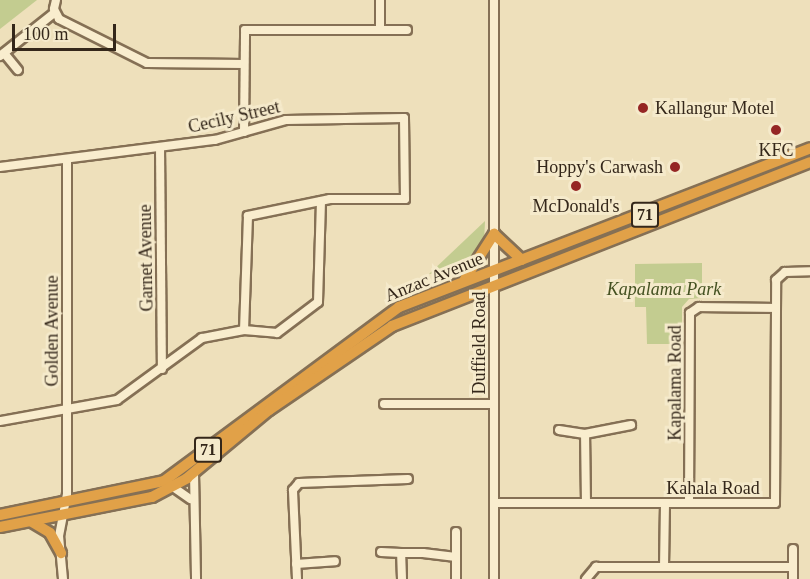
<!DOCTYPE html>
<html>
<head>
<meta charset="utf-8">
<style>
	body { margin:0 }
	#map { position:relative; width:810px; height:579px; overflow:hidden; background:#eee0bb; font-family:"Times New Roman",serif }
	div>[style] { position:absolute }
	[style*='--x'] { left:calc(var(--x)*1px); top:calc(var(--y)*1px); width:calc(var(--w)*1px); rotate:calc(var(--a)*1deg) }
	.green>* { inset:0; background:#c3cc90 }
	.roads { filter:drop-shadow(2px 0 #857055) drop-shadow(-2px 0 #857055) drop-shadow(0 2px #857055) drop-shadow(0 -2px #857055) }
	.minor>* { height:8px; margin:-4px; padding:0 4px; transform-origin:4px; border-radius:4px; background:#f9edce }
	.highway>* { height:10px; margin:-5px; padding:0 5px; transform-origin:5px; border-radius:5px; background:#e1a148 }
	.dots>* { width:16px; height:16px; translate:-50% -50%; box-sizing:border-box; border:3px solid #f5eacb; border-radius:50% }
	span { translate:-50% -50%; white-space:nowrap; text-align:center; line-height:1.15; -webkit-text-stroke:6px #f5eacb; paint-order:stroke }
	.shield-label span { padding:2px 4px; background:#f5eacb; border:2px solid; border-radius:4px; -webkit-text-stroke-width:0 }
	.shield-label { font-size:16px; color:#34271a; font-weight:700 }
	.poi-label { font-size:18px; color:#34271a }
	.left { translate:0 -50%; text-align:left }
	.right { translate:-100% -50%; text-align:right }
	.street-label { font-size:18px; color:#34271a }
	.park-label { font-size:18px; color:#445121; font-style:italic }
	.scale { position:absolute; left:12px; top:24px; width:104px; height:27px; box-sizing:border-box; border:3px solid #34271a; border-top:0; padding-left:8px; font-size:18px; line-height:21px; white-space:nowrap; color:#34271a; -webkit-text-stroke:4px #f5eacb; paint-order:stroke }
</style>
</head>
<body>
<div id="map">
	<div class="green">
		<div style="clip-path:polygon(0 0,37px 0,0 29px)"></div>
		<div style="clip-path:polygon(485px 221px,484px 244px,474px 258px,460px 270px,429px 274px)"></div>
		<div style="clip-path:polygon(702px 263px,702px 298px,689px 299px,682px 307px,682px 344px,647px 344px,646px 307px,635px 307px,635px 264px)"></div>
	</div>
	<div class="roads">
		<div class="minor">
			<div style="--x:56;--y:0;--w:9;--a:103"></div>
			<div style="--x:54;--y:9;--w:11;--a:63"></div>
			<div style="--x:59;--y:19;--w:98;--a:26.6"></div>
			<div style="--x:147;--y:63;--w:97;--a:0.6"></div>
			<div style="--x:380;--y:0;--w:29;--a:90"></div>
			<div style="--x:4;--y:53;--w:22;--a:51"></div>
			<div style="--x:0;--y:56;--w:69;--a:-38.5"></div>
			<div style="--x:244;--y:132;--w:102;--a:-89.4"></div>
			<div style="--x:245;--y:30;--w:162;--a:0"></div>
			<div style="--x:160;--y:147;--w:222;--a:89.5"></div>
			<div style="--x:0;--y:167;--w:217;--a:-7.2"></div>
			<div style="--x:215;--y:140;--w:74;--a:-15.7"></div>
			<div style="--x:286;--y:120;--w:118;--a:-1"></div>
			<div style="--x:404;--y:118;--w:81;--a:89.3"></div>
			<div style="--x:405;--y:199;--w:75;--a:180"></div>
			<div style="--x:330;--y:199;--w:84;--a:168.3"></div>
			<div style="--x:248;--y:216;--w:114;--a:92"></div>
			<div style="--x:244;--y:330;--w:43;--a:169.2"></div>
			<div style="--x:202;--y:338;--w:105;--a:143.9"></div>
			<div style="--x:117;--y:400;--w:119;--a:169.8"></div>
			<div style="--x:244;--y:330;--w:33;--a:5"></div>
			<div style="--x:277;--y:333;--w:51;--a:-37.1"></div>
			<div style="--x:318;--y:302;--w:101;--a:-88.3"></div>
			<div style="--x:384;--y:404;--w:110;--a:0"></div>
			<div style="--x:559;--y:430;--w:26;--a:9"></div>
			<div style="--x:194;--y:473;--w:106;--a:88.9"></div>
			<div style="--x:173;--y:487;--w:21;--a:35"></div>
			<div style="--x:494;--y:503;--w:281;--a:0"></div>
			<div style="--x:775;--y:503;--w:223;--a:-89.7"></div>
			<div style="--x:776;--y:280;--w:12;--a:-42"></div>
			<div style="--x:785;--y:272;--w:25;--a:-2"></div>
			<div style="--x:586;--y:503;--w:69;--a:-90.8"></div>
			<div style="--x:585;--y:434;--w:47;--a:-11.1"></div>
			<div style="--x:689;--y:503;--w:190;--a:-89.7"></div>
			<div style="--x:690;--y:313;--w:11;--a:-34"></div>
			<div style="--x:699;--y:307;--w:76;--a:0.8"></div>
			<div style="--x:665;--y:504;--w:63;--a:90.9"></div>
			<div style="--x:664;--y:567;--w:129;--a:0"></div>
			<div style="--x:456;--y:532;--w:25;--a:90"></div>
			<div style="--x:381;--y:552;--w:20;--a:3"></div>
			<div style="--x:296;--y:564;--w:39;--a:-4"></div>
			<div style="--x:63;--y:579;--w:43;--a:-95.3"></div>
			<div style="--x:59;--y:536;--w:43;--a:-79.2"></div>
			<div style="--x:67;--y:494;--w:335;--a:-90"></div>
			<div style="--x:297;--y:579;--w:89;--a:-92.6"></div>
			<div style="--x:293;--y:490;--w:9;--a:-49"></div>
			<div style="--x:299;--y:483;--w:109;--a:-2.1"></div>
			<div style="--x:402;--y:579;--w:26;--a:-92"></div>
			<div style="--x:401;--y:553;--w:22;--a:0"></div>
			<div style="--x:423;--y:553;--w:33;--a:7"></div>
			<div style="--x:456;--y:557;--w:22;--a:90"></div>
			<div style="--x:494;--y:579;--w:579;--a:-90"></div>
			<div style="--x:586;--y:579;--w:16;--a:-50"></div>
			<div style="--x:596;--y:567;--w:68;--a:0"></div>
			<div style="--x:793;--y:579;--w:30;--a:-90"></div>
		</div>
		<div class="highway">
			<div style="--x:465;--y:279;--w:54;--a:-57.2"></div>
			<div style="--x:494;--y:234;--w:38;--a:43"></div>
			<div style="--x:0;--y:515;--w:167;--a:-11.7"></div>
			<div style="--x:164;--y:481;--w:292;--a:-36.5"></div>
			<div style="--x:399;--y:307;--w:441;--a:-21.1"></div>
			<div style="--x:32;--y:522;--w:21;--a:31"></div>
			<div style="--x:50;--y:533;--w:23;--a:61"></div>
			<div style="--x:0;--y:527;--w:155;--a:-11.2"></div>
			<div style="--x:152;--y:497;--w:40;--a:-28"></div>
			<div style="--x:187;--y:478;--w:107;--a:-39.7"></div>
			<div style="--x:269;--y:410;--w:149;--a:-34.3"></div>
			<div style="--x:392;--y:326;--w:449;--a:-21.4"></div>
		</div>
	</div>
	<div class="dots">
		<div style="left:643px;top:108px;background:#952624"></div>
		<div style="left:776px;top:130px;background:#952624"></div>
		<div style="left:675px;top:167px;background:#952624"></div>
		<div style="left:576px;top:186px;background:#952624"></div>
	</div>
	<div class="shield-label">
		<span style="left:645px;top:215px">71</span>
		<span style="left:208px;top:450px">71</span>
	</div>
	<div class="poi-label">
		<span class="left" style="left:655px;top:108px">Kallangur Motel</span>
		<span style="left:776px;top:150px">KFC</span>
		<span class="right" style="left:663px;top:167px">Hoppy's Carwash</span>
		<span style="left:576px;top:206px">McDonald's</span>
	</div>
	<div class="street-label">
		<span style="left:234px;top:117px;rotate:-13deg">Cecily Street</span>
		<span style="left:146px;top:258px;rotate:-91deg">Garnet Avenue</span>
		<span style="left:434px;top:277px;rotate:-22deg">Anzac Avenue</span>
		<span style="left:52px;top:331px;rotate:-90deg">Golden Avenue</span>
		<span style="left:479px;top:343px;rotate:-90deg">Duffield Road</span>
		<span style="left:675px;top:383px;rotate:-90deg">Kapalama Road</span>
		<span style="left:713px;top:488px">Kahala Road</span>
	</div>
	<div class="park-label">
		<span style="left:664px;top:289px">Kapalama Park</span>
	</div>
	<div class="scale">100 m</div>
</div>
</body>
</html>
